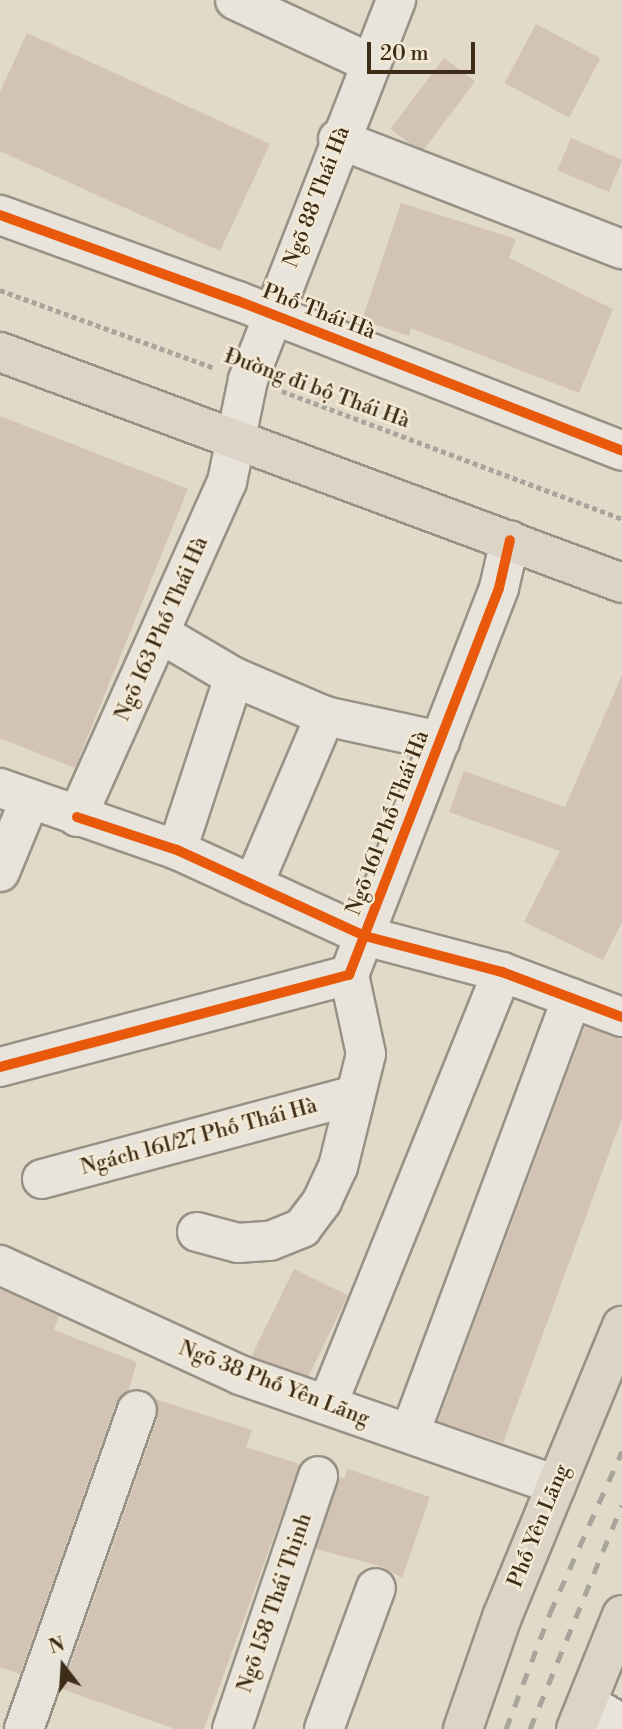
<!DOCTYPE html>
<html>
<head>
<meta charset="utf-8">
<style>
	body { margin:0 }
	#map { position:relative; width:622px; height:1729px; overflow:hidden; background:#e2dac8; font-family:"Libre Bodoni",serif }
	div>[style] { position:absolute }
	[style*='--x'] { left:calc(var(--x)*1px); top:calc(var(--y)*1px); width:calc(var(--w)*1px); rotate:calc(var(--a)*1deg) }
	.building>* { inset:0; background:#d2c3b5; transform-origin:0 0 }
	.path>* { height:4.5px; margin-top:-2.25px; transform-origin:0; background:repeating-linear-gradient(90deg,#a9a49c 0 5px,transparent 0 8.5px) }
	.roads { filter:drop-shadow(2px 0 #989185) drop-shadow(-2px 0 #989185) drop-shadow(0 2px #989185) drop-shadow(0 -2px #989185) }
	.minor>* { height:38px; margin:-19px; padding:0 19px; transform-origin:19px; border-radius:19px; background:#e8e4dc }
	.major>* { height:38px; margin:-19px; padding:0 19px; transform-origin:19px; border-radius:19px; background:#dcd4c6 }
	.rail>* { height:5px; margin-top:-2.5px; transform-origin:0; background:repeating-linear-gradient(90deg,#a9a49c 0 12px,transparent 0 24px) }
	.cycleway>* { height:10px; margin:-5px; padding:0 5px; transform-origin:5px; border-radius:5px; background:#e8590c }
	span { translate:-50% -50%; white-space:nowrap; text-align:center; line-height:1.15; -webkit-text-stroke:5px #f3e9d5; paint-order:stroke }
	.street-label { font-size:21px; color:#3d2d17 }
	.north { position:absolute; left:28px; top:1631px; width:70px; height:70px; -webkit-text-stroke:5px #f3e9d5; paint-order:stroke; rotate:343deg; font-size:19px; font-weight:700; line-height:28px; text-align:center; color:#3d2d17 }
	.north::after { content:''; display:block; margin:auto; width:24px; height:32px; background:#3d2d17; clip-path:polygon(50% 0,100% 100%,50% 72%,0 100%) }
	.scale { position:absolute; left:367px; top:42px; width:108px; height:32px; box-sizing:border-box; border:4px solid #3d2d17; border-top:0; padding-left:9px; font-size:21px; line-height:24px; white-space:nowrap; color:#3d2d17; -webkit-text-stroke:5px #f3e9d5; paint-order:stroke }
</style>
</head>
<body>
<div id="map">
	<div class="building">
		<div style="left:536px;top:24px;width:73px;height:67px;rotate:28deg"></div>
		<div style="clip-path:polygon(27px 33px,270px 144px,220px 251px,0 151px,0 92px)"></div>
		<div style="left:444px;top:58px;width:39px;height:89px;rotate:37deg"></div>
		<div style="left:571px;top:138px;width:56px;height:35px;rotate:23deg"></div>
		<div style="clip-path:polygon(401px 203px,516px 239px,509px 258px,613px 309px,579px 393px,411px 328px,409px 336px,362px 320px)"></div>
		<div style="clip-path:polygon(0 416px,188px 489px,75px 768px,0 738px)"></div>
		<div style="clip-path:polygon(622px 675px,622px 922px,603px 960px,524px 922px,560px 851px,449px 812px,464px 771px,565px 807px)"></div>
		<div style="clip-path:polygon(585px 1026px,622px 1038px,622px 1118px,503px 1443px,438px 1421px)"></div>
		<div style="left:294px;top:1269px;width:60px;height:97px;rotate:26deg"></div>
		<div style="clip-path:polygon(0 1289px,59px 1316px,54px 1330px,137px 1362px,128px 1391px,116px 1403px,20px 1674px,0 1667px)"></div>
		<div style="clip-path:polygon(155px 1399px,252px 1430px,246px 1447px,300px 1464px,204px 1729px,175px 1729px,62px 1689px,158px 1417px)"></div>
		<div style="clip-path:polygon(348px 1469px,430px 1497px,402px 1578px,383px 1567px,316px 1549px,339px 1477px,344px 1478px)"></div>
	</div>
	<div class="path">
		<div style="--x:0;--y:290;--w:228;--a:20"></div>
		<div style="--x:282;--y:391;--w:363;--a:20.6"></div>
	</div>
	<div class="roads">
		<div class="minor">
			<div style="--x:235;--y:0;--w:147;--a:25"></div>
			<div style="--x:338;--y:139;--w:305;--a:21.2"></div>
			<div style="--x:0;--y:215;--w:253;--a:19.9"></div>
			<div style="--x:238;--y:301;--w:412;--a:21.3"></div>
			<div style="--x:161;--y:634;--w:85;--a:30.5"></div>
			<div style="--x:234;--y:677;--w:99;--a:23.2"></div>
			<div style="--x:325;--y:716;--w:118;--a:12.3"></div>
			<div style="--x:0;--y:788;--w:188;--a:19.3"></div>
			<div style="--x:177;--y:850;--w:207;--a:24.6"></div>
			<div style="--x:365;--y:936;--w:142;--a:14.7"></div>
			<div style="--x:502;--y:972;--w:128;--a:20.6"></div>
			<div style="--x:77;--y:817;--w:367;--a:-65.9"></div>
			<div style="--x:227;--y:482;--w:104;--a:-78.4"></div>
			<div style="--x:248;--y:380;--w:408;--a:-68.7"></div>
			<div style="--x:177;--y:850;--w:182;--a:-71.8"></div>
			<div style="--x:0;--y:872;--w:79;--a:-67.7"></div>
			<div style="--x:253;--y:885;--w:184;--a:-66.9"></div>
			<div style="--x:0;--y:1067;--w:361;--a:-14.8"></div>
			<div style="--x:349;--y:975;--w:415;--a:-68.8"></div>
			<div style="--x:499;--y:588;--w:49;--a:-77.1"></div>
			<div style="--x:42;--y:1179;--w:324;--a:-15"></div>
			<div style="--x:197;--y:1232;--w:42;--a:15"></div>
			<div style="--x:238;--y:1243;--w:32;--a:-4"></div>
			<div style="--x:270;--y:1241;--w:35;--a:-22"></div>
			<div style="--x:302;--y:1228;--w:34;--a:-53"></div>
			<div style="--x:322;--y:1201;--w:38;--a:-65"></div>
			<div style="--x:338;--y:1167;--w:116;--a:-76.1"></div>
			<div style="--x:366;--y:1054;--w:81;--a:-102.1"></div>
			<div style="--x:0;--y:1265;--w:264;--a:24.6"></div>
			<div style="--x:240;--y:1375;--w:335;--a:19.2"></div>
			<div style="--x:328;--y:1403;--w:465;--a:-68"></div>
			<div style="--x:416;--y:1417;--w:447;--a:-69.6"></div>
			<div style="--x:587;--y:1703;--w:41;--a:31"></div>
			<div style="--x:24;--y:1729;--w:338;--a:-70.5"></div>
			<div style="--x:232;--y:1729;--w:267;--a:-71.2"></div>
			<div style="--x:324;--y:1729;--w:150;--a:-69.8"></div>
		</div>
		<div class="major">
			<div style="--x:0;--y:352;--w:664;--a:20.37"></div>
			<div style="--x:463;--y:1729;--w:119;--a:-70.8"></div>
			<div style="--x:502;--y:1617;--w:315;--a:-67.6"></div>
			<div style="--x:576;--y:1729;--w:123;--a:-68"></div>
		</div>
	</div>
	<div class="rail">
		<div style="--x:506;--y:1729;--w:124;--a:-69.2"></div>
		<div style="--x:550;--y:1613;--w:177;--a:-66"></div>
		<div style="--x:530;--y:1729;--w:242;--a:-67.7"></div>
	</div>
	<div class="cycleway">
		<div style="--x:0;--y:215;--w:253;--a:19.9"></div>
		<div style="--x:238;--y:301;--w:412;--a:21.3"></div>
		<div style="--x:77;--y:817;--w:105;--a:18.3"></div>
		<div style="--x:177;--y:850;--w:207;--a:24.6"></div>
		<div style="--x:365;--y:936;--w:142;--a:14.7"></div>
		<div style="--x:502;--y:972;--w:128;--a:20.6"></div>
		<div style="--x:0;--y:1067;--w:361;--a:-14.8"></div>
		<div style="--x:349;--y:975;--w:415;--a:-68.8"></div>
		<div style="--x:499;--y:588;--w:49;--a:-77.1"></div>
	</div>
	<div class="street-label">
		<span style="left:317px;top:197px;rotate:-69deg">Ngõ 88 Thái Hà</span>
		<span style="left:319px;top:312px;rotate:21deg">Phố Thái Hà</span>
		<span style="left:317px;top:389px;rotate:20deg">Đường đi bộ Thái Hà</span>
		<span style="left:162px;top:629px;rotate:-66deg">Ngõ 163 Phố Thái Hà</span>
		<span style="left:388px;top:823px;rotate:-69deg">Ngõ 161 Phố Thái Hà</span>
		<span style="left:199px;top:1137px;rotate:-15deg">Ngách 161/27 Phố Thái Hà</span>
		<span style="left:274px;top:1384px;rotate:21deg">Ngõ 38 Phố Yên Lãng</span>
		<span style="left:539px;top:1526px;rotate:-68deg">Phố Yên Lãng</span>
		<span style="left:275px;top:1603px;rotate:-71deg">Ngõ 158 Thái Thịnh</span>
	</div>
	<div class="north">N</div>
	<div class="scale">20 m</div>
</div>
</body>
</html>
